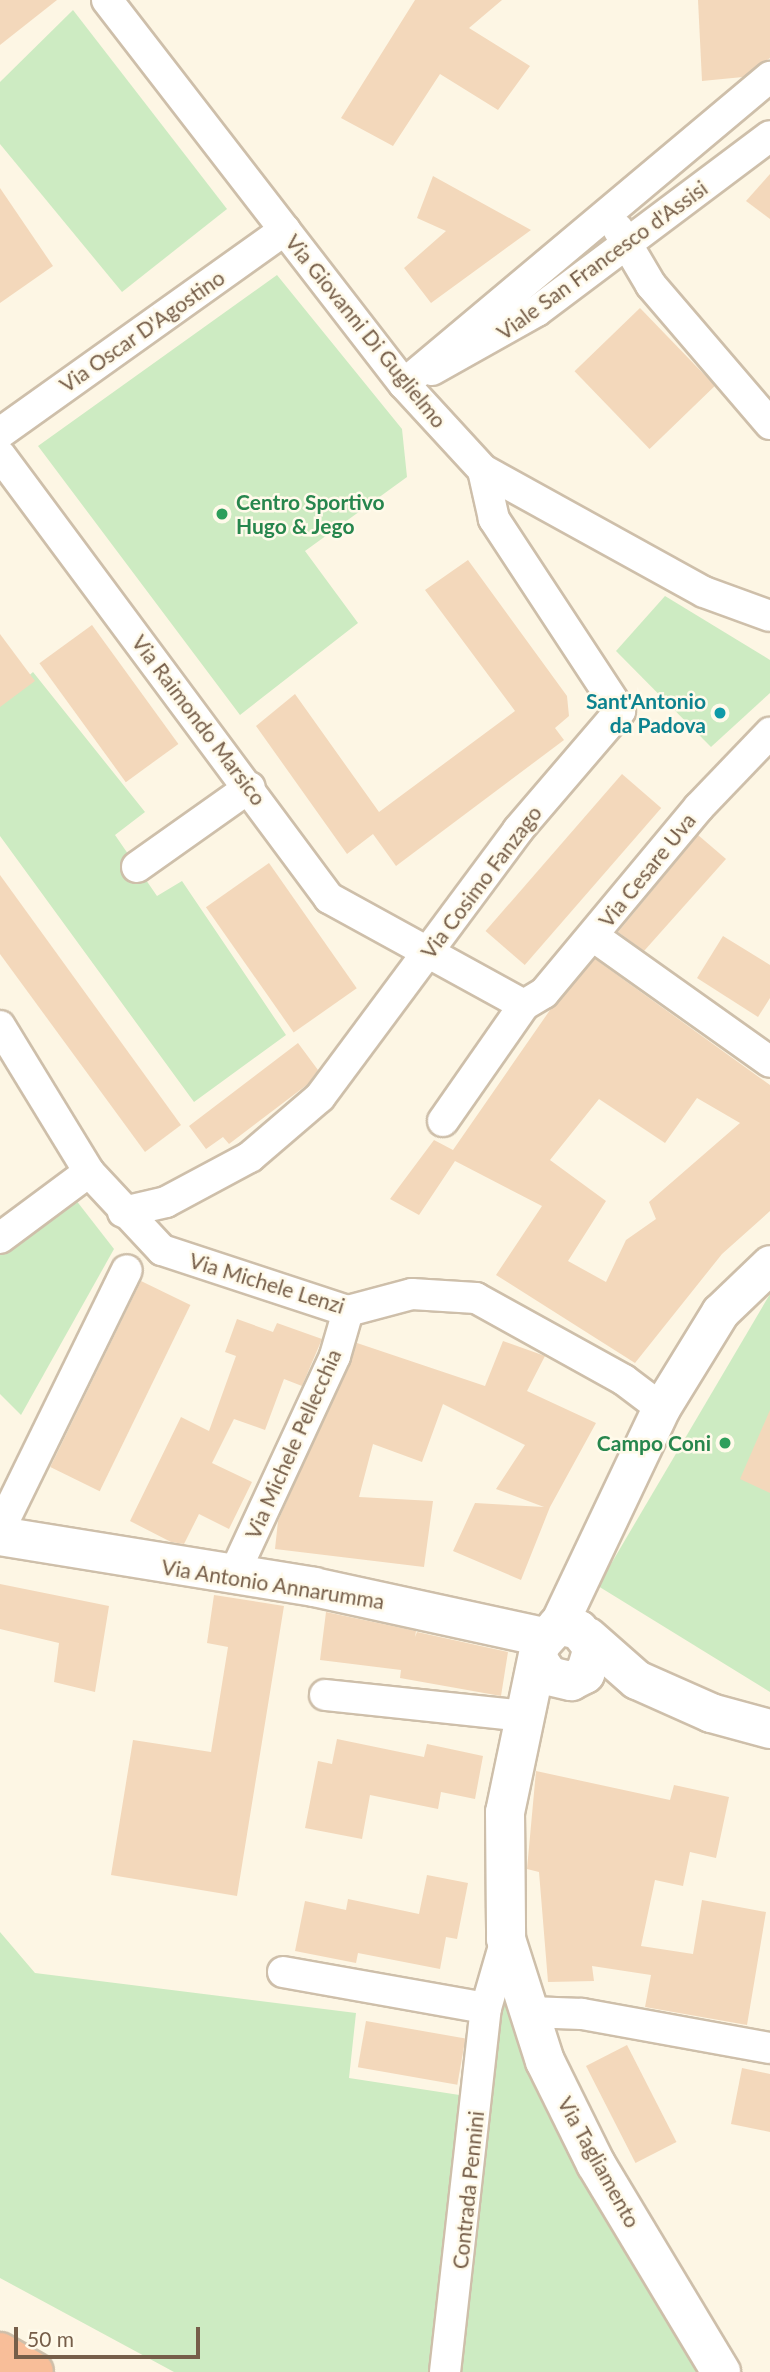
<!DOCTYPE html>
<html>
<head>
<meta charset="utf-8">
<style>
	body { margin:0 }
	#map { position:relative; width:770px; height:2372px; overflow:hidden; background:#fdf6e4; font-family:Lato,sans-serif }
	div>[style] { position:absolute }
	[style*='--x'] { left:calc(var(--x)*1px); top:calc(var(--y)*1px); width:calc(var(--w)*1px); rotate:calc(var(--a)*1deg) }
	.green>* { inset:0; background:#cdebc2 }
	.building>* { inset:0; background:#f3d8bb; transform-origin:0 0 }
	.roads { filter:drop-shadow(2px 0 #cebfaa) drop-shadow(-2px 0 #cebfaa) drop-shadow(0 2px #cebfaa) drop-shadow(0 -2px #cebfaa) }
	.minor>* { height:30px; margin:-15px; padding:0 15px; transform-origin:15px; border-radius:15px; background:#fff }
	.tertiary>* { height:37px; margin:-18.5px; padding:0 18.5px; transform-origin:18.5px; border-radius:18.5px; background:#fff }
	.secondary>* { height:38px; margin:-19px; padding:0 19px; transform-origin:19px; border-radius:19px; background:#fff }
	.motorway>* { height:38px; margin:-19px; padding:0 19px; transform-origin:19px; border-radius:19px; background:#f8be99 }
	.dots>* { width:19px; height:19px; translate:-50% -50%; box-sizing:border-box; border:4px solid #fffaea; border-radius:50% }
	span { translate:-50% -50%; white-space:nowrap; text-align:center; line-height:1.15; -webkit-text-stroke:5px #fffaea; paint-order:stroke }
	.street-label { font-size:21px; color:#765e49 }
	.leisure-label { font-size:21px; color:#27864d; font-weight:700 }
	.left { translate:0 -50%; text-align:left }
	.right { translate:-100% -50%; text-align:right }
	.culture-label { font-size:21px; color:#0d838f; font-weight:700 }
	.scale { position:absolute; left:14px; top:2327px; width:186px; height:32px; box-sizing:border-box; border:4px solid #765e49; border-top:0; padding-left:9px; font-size:21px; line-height:24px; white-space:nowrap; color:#765e49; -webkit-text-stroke:5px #fffaea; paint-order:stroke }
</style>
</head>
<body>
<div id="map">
	<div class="green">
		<div style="clip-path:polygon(73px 10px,227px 209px,122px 292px,0 144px,0 82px)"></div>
		<div style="clip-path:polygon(277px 275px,402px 429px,407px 477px,305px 551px,358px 623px,240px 715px,38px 446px)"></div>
		<div style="clip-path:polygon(665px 596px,770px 660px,770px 693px,711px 747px,616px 651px)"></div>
		<div style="clip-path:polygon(33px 672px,145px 812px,115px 835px,157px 896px,182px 881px,286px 1035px,194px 1102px,0 836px,0 701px)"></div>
		<div style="clip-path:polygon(72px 1195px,114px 1249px,21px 1415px,0 1394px,0 1251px)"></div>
		<div style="clip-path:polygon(770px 1294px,770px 1692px,598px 1586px)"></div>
		<div style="clip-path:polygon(0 1932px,35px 1973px,356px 2013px,349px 2078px,466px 2096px,505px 1969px,704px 2372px,174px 2372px,0 2278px)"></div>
	</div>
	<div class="building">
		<div style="clip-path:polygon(0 0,57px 0,0 45px)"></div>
		<div style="clip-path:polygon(415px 0,502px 0,469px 28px,530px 66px,498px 110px,440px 74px,393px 146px,341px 118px)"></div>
		<div style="clip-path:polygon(698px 0,770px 0,770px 58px,743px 77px,702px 81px)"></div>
		<div style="clip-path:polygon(770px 174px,770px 219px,746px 201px)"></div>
		<div style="clip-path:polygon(433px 176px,531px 230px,431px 303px,404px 268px,446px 231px,417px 218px)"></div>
		<div style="clip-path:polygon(0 188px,53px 266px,0 303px)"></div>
		<div style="left:640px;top:308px;width:108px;height:91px;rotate:46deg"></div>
		<div style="clip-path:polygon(468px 560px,567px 696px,569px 716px,555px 728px,564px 740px,396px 866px,373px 834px,347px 854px,256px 726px,295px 694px,379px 812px,515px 711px,425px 590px)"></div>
		<div style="left:92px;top:625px;width:147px;height:65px;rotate:54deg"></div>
		<div style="clip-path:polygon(0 634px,35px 681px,0 707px)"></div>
		<div style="left:622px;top:774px;width:52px;height:208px;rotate:41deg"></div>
		<div style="clip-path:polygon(698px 835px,726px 859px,644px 951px,618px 932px)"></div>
		<div style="left:269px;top:863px;width:153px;height:77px;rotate:55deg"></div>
		<div style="clip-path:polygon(0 875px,181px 1125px,145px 1152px,0 954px)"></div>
		<div style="clip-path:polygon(723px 936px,770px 965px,770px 998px,758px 1017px,697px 978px)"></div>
		<div style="clip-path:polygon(evenodd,595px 959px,770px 1085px,770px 1211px,722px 1254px,635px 1363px,496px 1275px,542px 1206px,455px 1161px,419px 1215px,390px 1199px,434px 1140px,453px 1150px,550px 1010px,595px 959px,697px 1098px,740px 1123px,649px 1202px,656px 1219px,626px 1240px,606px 1282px,568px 1261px,606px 1201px,550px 1160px,599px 1099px,665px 1143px,697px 1098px)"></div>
		<div style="clip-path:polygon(298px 1043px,318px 1070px,308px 1084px,229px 1144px,223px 1137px,206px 1149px,189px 1126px)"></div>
		<div style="left:141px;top:1281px;width:55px;height:207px;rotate:26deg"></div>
		<div style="clip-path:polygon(237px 1319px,273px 1332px,277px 1323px,322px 1339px,302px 1386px,284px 1379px,265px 1430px,234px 1419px,212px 1463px,252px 1482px,229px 1529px,199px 1514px,184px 1544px,171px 1542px,130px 1521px,181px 1417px,209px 1431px,236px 1356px,225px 1352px)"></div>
		<div style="clip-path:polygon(503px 1341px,545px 1356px,527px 1391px,596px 1423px,550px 1507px,521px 1580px,453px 1551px,475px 1503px,544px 1507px,496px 1489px,525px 1445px,443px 1404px,422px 1462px,373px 1444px,359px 1497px,433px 1501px,424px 1567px,275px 1549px,278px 1521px,357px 1343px,485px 1386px)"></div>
		<div style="clip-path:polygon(770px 1410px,770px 1493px,740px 1479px)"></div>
		<div style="clip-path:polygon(0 1584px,109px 1606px,95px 1692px,54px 1682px,59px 1643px,0 1629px)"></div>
		<div style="clip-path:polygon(214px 1595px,284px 1606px,237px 1896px,111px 1875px,133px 1740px,211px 1752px,228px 1647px,207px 1643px)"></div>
		<div style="clip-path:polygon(326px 1612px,416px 1631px,415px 1637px,417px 1632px,508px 1652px,501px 1696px,400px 1678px,401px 1670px,320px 1660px)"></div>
		<div style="clip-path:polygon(337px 1739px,424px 1757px,427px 1744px,483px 1756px,475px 1799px,441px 1792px,438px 1809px,370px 1795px,362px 1839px,305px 1828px,318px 1761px,332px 1764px)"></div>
		<div style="clip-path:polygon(536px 1771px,670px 1800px,674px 1785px,729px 1797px,716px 1858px,690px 1852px,683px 1886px,655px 1880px,641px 1946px,693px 1954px,702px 1900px,766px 1912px,747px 2025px,645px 2007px,651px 1975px,592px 1966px,594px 1981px,548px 1982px,539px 1872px,527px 1869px)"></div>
		<div style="clip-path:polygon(427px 1875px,468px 1883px,457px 1939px,446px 1937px,440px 1969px,358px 1953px,356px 1963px,295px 1951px,305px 1901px,346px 1910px,348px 1899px,419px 1914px)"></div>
		<div style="left:366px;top:2021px;width:101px;height:47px;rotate:10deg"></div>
		<div style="left:627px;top:2045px;width:109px;height:46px;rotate:63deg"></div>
		<div style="clip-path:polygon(742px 2068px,770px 2074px,770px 2132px,731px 2124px)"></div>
	</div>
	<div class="roads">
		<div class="minor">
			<div style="--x:107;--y:0;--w:485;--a:52.3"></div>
			<div style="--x:404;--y:384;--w:117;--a:47.4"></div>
			<div style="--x:483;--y:470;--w:252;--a:28.9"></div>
			<div style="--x:704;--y:592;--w:70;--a:20"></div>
			<div style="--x:618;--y:229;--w:65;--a:59.5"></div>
			<div style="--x:651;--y:285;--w:183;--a:49.4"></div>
			<div style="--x:432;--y:370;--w:120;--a:-29.3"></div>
			<div style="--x:537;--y:311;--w:291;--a:-36.9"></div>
			<div style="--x:404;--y:384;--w:478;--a:-40"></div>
			<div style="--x:0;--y:433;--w:350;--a:-35.5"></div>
			<div style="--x:0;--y:455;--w:552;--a:53.4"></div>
			<div style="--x:329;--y:898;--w:222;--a:28.8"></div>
			<div style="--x:524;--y:1005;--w:23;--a:-31"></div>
			<div style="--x:544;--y:993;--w:242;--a:-50.2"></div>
			<div style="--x:699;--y:807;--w:103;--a:-46.2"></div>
			<div style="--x:137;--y:867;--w:138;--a:-35.3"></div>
			<div style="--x:593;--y:936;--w:217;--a:35.4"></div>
			<div style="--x:0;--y:1026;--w:171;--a:58.6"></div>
			<div style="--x:89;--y:1172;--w:107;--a:46.9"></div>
			<div style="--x:162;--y:1250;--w:196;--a:18.2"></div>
			<div style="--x:348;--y:1311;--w:66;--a:-14.9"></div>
			<div style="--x:412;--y:1294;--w:64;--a:3.6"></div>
			<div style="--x:476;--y:1298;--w:169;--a:29"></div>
			<div style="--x:624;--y:1380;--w:46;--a:37.1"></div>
			<div style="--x:443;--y:1121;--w:141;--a:-55.1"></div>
			<div style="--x:123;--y:1212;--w:44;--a:-13.1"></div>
			<div style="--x:166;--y:1202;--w:95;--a:-28.2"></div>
			<div style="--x:250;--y:1157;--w:92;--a:-40.6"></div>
			<div style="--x:320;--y:1097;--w:332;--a:-53.4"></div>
			<div style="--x:518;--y:830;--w:157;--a:-49.4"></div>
			<div style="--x:620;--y:711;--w:230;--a:-123.3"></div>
			<div style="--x:494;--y:519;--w:50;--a:-102.7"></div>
			<div style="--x:0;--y:1238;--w:111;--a:-36.6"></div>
			<div style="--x:0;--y:1529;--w:288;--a:-63.9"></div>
			<div style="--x:233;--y:1576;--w:242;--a:-65.1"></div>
			<div style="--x:335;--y:1356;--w:47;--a:-73.9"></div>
			<div style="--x:325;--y:1695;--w:200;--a:6"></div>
			<div style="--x:283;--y:1972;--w:206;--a:10.1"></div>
			<div style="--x:530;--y:2012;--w:52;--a:2.2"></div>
			<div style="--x:582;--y:2014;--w:191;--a:10.3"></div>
			<div style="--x:445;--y:2372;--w:366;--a:-83.6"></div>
			<div style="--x:486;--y:2008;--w:72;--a:-73.8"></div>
		</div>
		<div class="tertiary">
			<div style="--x:558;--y:1625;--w:240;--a:-64.6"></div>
			<div style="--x:661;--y:1408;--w:113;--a:-58.4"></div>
			<div style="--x:720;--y:1312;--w:69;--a:-43.8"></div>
		</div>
		<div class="secondary">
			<div style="--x:0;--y:1536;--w:318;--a:9.2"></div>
			<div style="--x:314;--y:1587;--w:235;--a:12.3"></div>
			<div style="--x:588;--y:1637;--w:65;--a:41.3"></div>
			<div style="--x:637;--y:1680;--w:81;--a:24"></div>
			<div style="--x:711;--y:1713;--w:61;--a:15.2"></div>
			<div style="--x:539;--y:1661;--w:18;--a:56"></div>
			<div style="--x:549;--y:1676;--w:23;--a:13"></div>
			<div style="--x:571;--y:1681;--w:16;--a:-27"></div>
			<div style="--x:585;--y:1674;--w:27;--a:-73"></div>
			<div style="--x:593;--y:1648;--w:23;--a:-128"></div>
			<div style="--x:579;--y:1630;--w:22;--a:-167"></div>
			<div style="--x:558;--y:1625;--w:27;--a:132"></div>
			<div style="--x:540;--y:1645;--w:171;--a:101.8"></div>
			<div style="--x:505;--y:1812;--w:127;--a:89.5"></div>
			<div style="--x:506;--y:1939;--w:128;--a:72.3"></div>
			<div style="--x:545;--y:2061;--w:115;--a:63.7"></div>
			<div style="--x:596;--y:2164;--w:243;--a:59"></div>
		</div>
		<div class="motorway">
			<div style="--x:0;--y:2352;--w:39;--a:30"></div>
		</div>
	</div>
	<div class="dots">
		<div style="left:222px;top:514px;background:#2e9e5b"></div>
		<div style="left:720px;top:713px;background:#0f9aa8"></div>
		<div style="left:725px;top:1443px;background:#2e9e5b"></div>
	</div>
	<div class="street-label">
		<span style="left:602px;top:260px;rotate:-36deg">Viale San Francesco d'Assisi</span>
		<span style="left:142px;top:331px;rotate:-35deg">Via Oscar D'Agostino</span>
		<span style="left:366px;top:331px;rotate:51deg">Via Giovanni Di Guglielmo</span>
		<span style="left:199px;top:720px;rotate:53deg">Via Raimondo Marsico</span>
		<span style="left:647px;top:870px;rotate:-51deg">Via Cesare Uva</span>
		<span style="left:481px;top:882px;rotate:-53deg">Via Cosimo Fanzago</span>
		<span style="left:267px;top:1283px;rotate:17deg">Via Michele Lenzi</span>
		<span style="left:293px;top:1444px;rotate:-66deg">Via Michele Pellecchia</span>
		<span style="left:273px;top:1584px;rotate:9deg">Via Antonio Annarumma</span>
		<span style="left:599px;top:2162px;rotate:61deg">Via Tagliamento</span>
		<span style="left:468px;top:2190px;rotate:-84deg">Contrada Pennini</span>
	</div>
	<div class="leisure-label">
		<span class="left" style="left:236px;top:514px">Centro Sportivo<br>Hugo &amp; Jego</span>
		<span class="right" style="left:711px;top:1443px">Campo Coni</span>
	</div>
	<div class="culture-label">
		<span class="right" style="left:706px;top:713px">Sant'Antonio<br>da Padova</span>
	</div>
	<div class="scale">50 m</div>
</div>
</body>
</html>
